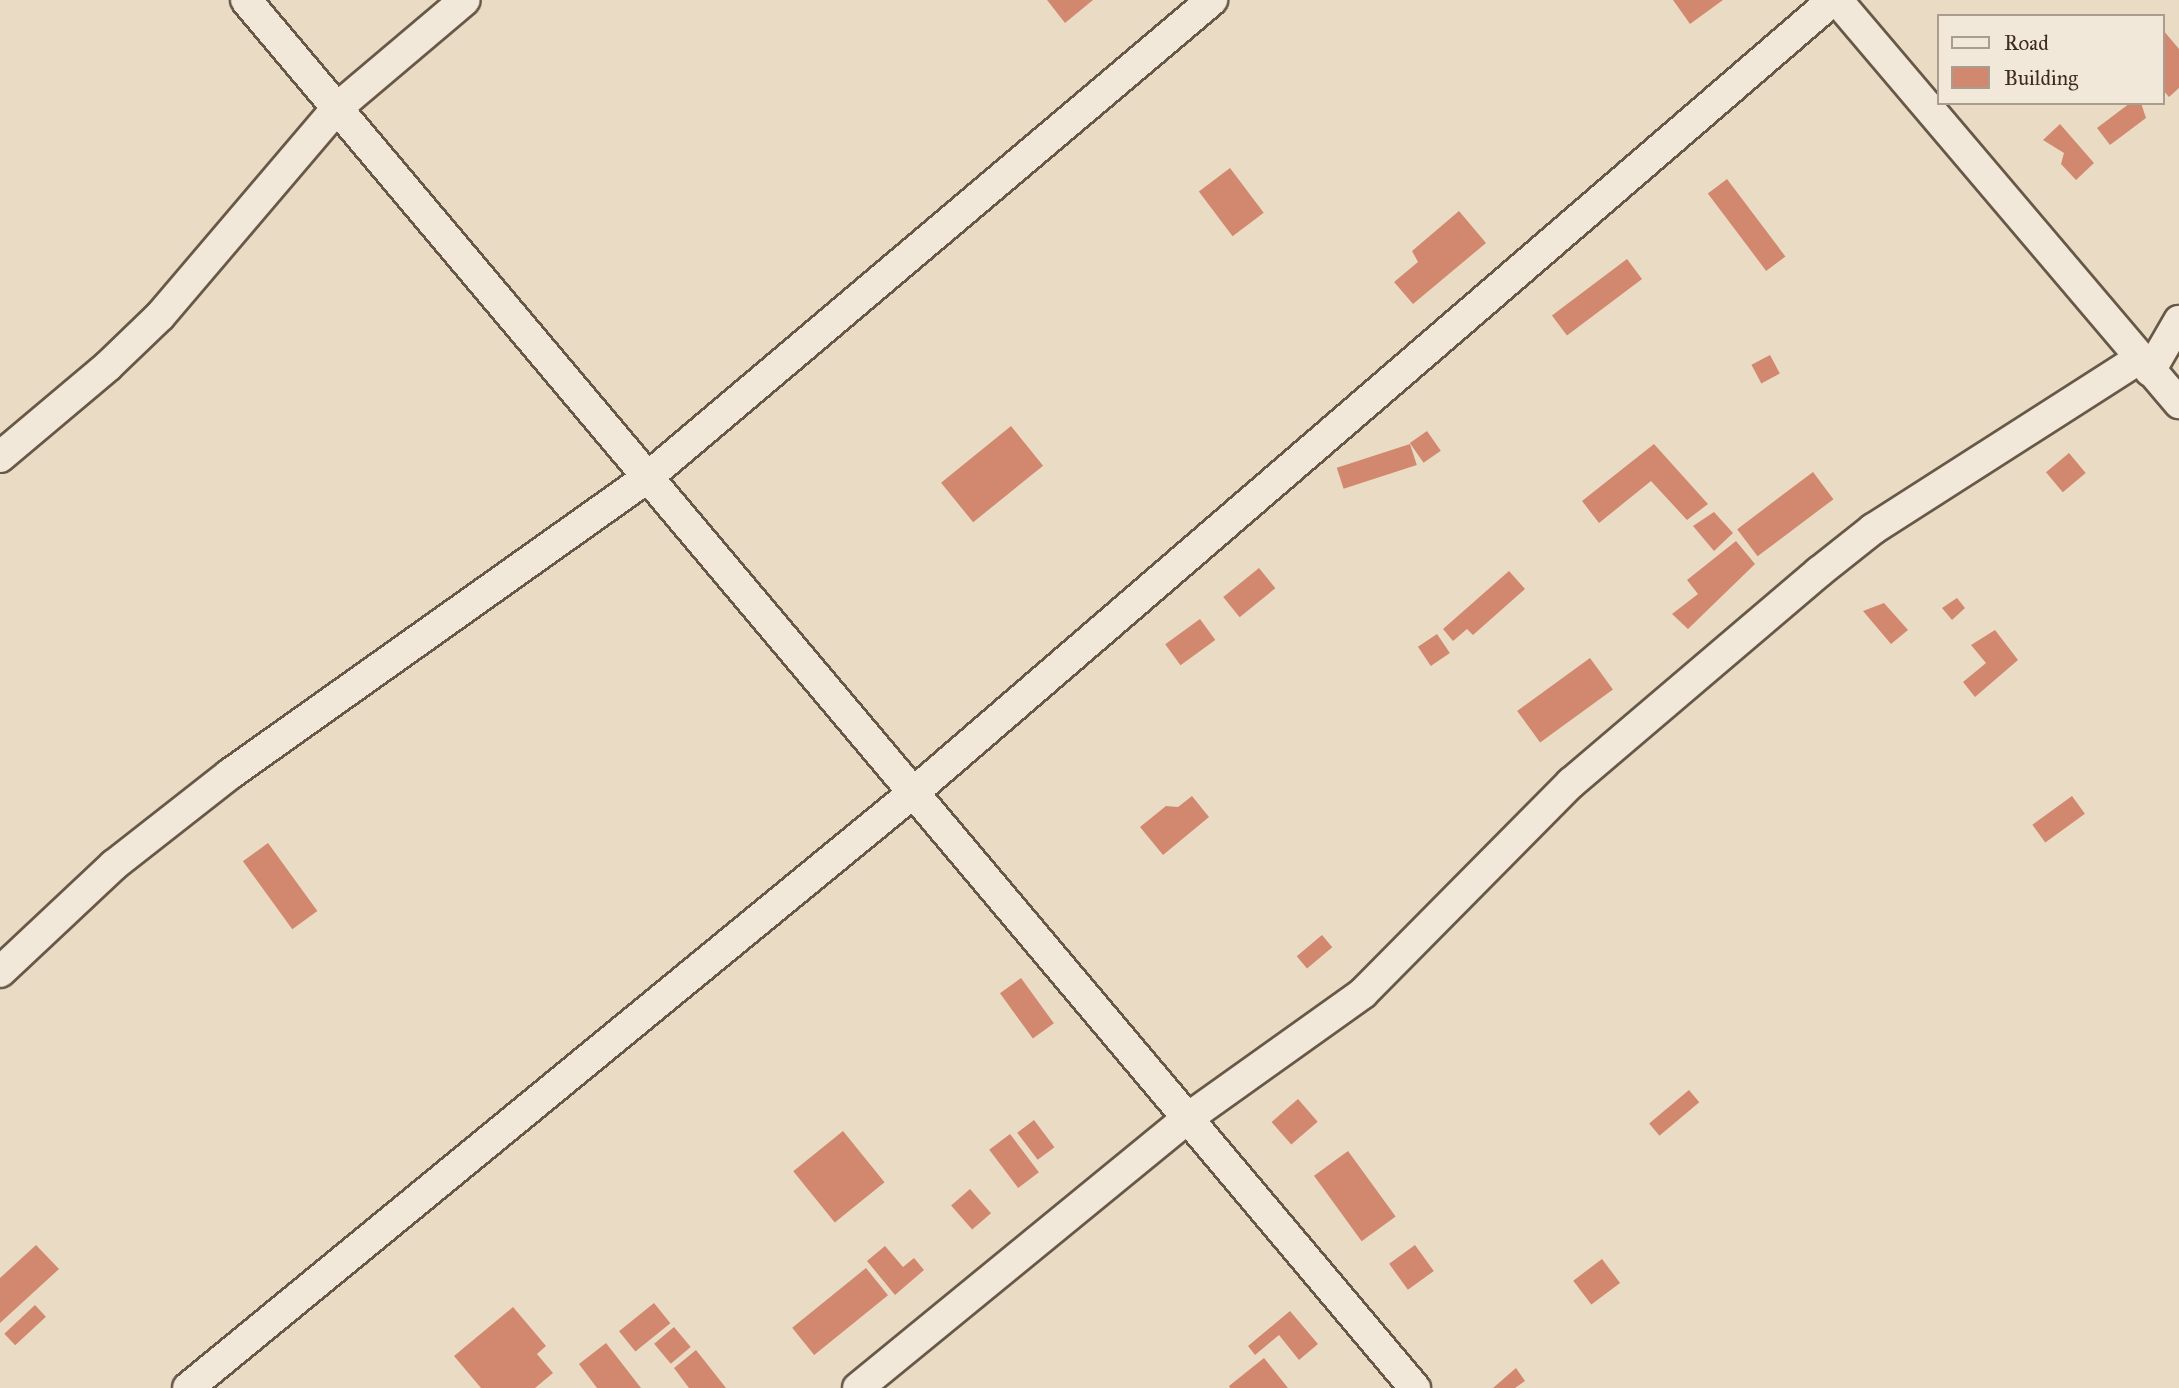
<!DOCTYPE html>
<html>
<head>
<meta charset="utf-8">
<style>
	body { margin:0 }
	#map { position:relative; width:2179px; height:1388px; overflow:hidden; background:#eadcc4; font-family:"IM FELL Great Primer",serif }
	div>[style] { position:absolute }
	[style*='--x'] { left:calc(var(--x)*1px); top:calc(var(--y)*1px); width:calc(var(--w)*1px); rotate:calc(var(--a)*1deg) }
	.building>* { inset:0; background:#d1886f; transform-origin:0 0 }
	.roads { filter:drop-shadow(2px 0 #685848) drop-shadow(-2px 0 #685848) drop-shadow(0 2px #685848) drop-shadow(0 -2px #685848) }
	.minor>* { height:30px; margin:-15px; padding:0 15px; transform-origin:15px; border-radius:15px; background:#f1e8d9 }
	span { translate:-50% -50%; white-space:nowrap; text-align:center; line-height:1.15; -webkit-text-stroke:5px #f1e8d9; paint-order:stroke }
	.legend { position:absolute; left:1937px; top:14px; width:228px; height:91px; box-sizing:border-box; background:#f1e8d9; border:2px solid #a99d8f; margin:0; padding:9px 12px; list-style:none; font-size:21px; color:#3d2c1f }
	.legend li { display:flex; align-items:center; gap:14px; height:35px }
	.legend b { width:35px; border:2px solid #a99d8f }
</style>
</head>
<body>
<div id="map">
	<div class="building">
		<div style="clip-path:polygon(1047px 0,1093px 0,1065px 23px)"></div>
		<div style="clip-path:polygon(1673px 0,1723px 0,1690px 24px)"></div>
		<div style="clip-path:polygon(2163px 30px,2179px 49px,2179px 88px,2169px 97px,2163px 90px)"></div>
		<div style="clip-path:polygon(2130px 103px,2141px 103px,2146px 118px,2110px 145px,2097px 128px)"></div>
		<div style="clip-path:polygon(2060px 124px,2094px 163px,2076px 180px,2061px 164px,2064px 153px,2043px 140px)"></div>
		<div style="left:1230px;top:168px;width:56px;height:39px;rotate:53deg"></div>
		<div style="left:1727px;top:179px;width:97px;height:24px;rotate:53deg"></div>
		<div style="clip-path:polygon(1459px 211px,1486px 243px,1413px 304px,1394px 282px,1418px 262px,1412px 251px)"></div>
		<div style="left:1627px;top:259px;width:25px;height:94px;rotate:53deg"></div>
		<div style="left:1770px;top:355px;width:21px;height:21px;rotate:62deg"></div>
		<div style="left:1011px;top:426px;width:51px;height:90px;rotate:51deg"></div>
		<div style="left:1427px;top:431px;width:24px;height:21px;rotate:55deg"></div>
		<div style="left:1410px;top:444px;width:22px;height:77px;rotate:72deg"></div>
		<div style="clip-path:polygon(1654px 444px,1708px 504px,1687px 520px,1651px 481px,1599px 523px,1582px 501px)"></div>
		<div style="left:2069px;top:453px;width:26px;height:30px;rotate:50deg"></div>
		<div style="left:1813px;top:472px;width:34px;height:95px;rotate:53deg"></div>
		<div style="clip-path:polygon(1714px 512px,1733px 533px,1714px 551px,1693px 526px)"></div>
		<div style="clip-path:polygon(1736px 541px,1755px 564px,1688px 629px,1672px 614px,1698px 594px,1687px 580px)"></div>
		<div style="left:1259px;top:568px;width:26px;height:46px;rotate:51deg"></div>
		<div style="clip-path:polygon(1509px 571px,1525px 589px,1473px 635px,1467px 629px,1453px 641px,1443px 629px)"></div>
		<div style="clip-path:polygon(1957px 598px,1965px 608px,1952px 620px,1942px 608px)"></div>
		<div style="clip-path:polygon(1884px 603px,1908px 630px,1891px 644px,1863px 611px)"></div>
		<div style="left:1200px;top:619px;width:26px;height:43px;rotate:54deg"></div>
		<div style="clip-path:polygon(1995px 630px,2018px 660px,1975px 697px,1963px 682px,1986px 663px,1971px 645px)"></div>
		<div style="left:1437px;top:634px;width:23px;height:23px;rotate:56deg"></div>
		<div style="left:1590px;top:658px;width:39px;height:90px;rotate:54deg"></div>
		<div style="clip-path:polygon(1192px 796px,1209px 817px,1163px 855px,1140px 827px,1166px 806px,1178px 807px)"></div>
		<div style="left:2072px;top:796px;width:22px;height:49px;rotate:54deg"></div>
		<div style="left:268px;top:843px;width:84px;height:31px;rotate:54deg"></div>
		<div style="left:1322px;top:935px;width:16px;height:33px;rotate:50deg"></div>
		<div style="left:1021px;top:978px;width:56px;height:26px;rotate:54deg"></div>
		<div style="left:1689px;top:1090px;width:16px;height:52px;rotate:50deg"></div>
		<div style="left:1298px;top:1099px;width:30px;height:35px;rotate:49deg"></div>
		<div style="left:1034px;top:1120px;width:34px;height:21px;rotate:53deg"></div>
		<div style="left:843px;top:1131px;width:66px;height:64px;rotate:51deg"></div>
		<div style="left:1010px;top:1134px;width:48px;height:26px;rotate:53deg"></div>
		<div style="left:1348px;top:1151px;width:81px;height:42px;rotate:54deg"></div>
		<div style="left:970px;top:1189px;width:32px;height:25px;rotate:49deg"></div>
		<div style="clip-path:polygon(36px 1245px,59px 1269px,0 1323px,0 1278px)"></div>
		<div style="left:1415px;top:1245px;width:32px;height:32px;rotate:54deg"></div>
		<div style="clip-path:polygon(885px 1246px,903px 1267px,914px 1258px,924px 1270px,895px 1295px,867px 1261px)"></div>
		<div style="left:1602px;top:1259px;width:30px;height:36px;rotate:53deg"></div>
		<div style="left:866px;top:1268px;width:35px;height:95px;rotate:51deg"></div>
		<div style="left:654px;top:1303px;width:26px;height:45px;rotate:51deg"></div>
		<div style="left:35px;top:1305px;width:16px;height:42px;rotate:47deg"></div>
		<div style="clip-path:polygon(513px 1307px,546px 1346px,537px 1354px,553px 1373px,535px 1388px,481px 1388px,454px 1356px)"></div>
		<div style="clip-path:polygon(1290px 1311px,1318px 1344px,1299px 1360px,1279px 1335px,1255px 1355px,1248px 1346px)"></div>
		<div style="left:674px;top:1327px;width:26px;height:26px;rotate:50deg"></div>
		<div style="clip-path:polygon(606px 1343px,641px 1388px,597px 1388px,579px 1364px)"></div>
		<div style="clip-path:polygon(696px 1350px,726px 1388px,689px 1388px,674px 1368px)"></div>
		<div style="clip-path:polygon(1264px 1358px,1288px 1388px,1230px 1388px,1229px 1386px)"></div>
		<div style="clip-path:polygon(1516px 1368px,1525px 1381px,1515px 1388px,1493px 1388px)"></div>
	</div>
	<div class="roads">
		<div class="minor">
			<div style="--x:246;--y:0;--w:1815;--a:49.9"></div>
			<div style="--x:1837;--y:0;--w:529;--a:49.68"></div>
			<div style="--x:2150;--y:371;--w:58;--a:-59.9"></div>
			<div style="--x:0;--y:457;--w:141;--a:-40.1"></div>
			<div style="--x:108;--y:366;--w:72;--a:-43.9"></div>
			<div style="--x:160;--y:316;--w:273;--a:-49.6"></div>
			<div style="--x:337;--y:108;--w:167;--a:-40.2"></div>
			<div style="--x:0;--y:972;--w:156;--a:-43.2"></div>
			<div style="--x:114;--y:865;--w:147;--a:-38.1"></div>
			<div style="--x:230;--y:774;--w:513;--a:-35.39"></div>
			<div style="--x:648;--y:477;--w:739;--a:-40.22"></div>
			<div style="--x:188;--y:1388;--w:938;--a:-39.38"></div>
			<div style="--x:913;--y:793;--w:1215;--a:-40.76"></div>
			<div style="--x:858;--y:1388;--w:426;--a:-39.3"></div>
			<div style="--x:1188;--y:1118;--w:215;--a:-35.5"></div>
			<div style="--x:1363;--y:993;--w:296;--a:-45.3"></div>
			<div style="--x:1571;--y:783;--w:326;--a:-40.4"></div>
			<div style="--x:1819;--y:572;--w:69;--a:-38.5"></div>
			<div style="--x:1873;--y:529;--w:316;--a:-32.6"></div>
		</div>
	</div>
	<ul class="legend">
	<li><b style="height:9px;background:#f1e8d9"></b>Road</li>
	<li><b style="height:19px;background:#d1886f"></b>Building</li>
	</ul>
</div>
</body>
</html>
